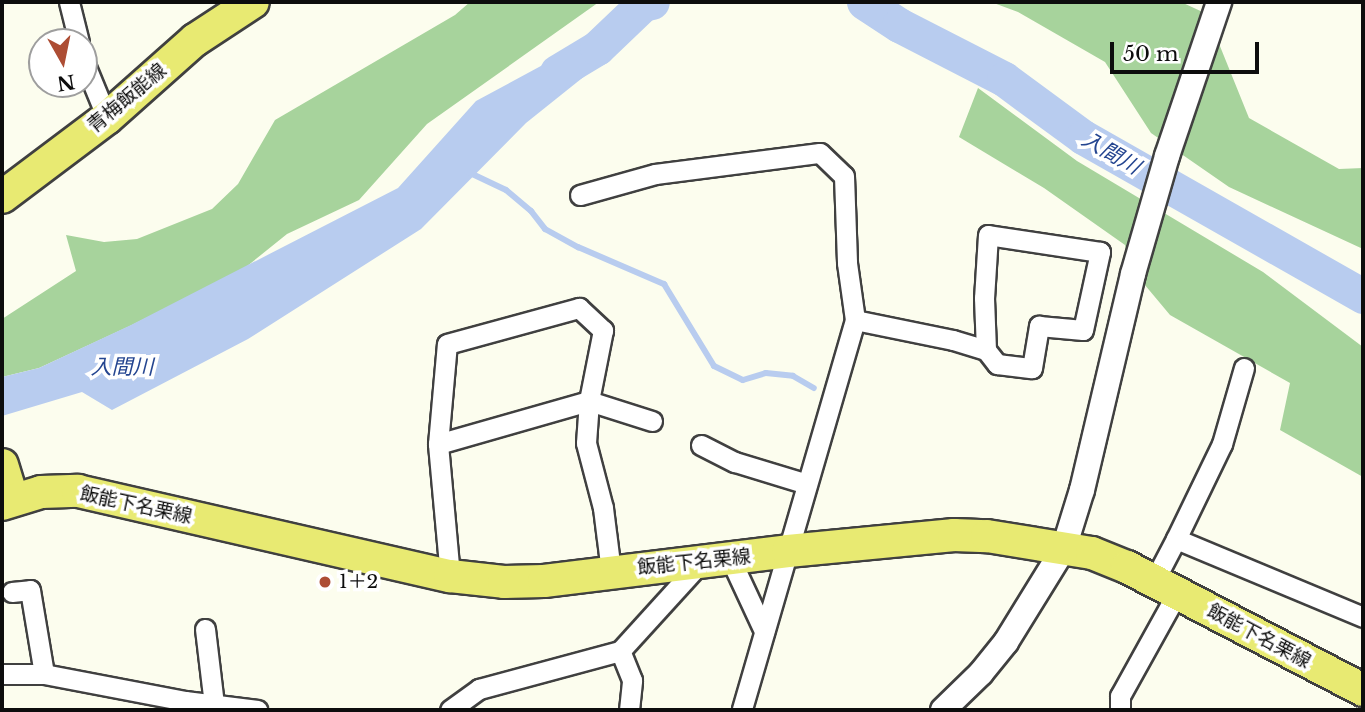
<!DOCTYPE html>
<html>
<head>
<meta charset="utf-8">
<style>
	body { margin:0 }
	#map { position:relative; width:1365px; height:712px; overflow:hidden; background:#fcfdee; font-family:"Libre Baskerville","Noto Sans JP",serif }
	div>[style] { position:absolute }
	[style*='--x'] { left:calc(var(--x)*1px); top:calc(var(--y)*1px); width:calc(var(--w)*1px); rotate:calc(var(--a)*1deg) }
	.forest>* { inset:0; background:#a7d39c }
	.water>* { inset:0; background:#b8ccef }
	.stream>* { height:6px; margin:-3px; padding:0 3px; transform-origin:3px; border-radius:3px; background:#b8ccef }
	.river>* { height:35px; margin:-17.5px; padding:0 17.5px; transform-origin:17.5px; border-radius:17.5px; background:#b8ccef }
	.roads { filter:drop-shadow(2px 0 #404040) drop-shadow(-2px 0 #404040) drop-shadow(0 2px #404040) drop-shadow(0 -2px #404040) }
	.minor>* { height:19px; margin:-9.5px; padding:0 9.5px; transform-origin:9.5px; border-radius:9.5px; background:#fff }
	.tertiary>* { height:24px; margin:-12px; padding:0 12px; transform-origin:12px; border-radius:12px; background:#fff }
	.primary>* { height:32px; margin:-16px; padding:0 16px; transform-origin:16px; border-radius:16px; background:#e8ea72 }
	.dots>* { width:19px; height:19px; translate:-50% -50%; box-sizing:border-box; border:4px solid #fff; border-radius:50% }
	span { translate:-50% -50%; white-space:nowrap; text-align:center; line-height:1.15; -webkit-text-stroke:7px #fff; paint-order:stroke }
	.street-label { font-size:19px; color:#0d0d0d }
	.poi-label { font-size:19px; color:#0d0d0d }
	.left { translate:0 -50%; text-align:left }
	.water-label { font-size:21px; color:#244590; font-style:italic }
	.frame { position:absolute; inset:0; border:4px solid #0d0d0d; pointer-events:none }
	.north { position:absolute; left:28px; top:28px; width:70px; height:70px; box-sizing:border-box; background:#fff; border:2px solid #9e9e9e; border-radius:50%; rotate:171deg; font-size:19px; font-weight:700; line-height:28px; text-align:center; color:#0d0d0d }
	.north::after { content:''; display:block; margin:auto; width:24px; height:32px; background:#ad4d34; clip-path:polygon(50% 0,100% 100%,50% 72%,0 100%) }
	.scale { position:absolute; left:1110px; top:42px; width:149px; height:32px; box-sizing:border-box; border:4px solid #0d0d0d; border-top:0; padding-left:9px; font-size:21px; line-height:24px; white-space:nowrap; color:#0d0d0d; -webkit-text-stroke:5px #fff; paint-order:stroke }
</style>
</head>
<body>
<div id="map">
	<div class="forest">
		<div style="clip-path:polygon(470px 2px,599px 2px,427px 124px,359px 200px,287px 234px,241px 271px,132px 325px,39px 368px,2px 377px,2px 319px,76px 271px,66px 235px,104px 242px,137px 239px,212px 209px,238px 184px,275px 120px,455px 15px)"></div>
		<div style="clip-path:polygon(991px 2px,1181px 2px,1207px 14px,1249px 118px,1339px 169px,1363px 168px,1363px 249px,1229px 187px,1151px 133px,1105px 62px,1018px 12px)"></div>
		<div style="clip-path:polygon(978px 88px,1077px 161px,1263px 272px,1363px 347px,1363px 477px,1280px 430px,1290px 383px,1170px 315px,1129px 266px,1125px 245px,1044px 188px,959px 137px)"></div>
	</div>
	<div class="water">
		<div style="clip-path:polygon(589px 40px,606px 59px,526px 123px,421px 229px,248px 339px,112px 410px,82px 392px,2px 416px,2px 377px,39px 368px,131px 325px,398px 188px,476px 101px)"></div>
	</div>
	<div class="stream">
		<div style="--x:468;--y:172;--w:42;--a:25.3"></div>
		<div style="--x:506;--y:190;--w:33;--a:40"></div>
		<div style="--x:531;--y:211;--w:23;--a:52"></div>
		<div style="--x:545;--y:229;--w:38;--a:29"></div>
		<div style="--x:578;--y:247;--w:94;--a:23.3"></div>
		<div style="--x:664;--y:284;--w:96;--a:58.6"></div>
		<div style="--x:714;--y:366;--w:32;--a:26"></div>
		<div style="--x:743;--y:380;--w:24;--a:-17"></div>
		<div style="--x:766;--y:373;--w:27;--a:6"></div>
		<div style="--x:793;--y:376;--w:24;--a:30"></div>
		<div style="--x:1359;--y:292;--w:6;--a:-51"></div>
	</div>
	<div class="river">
		<div style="--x:864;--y:2;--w:42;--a:33.3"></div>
		<div style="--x:899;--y:25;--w:118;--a:27.2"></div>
		<div style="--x:1004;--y:79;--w:98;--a:36.3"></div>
		<div style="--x:1083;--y:137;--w:322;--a:29.6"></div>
		<div style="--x:557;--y:72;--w:47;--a:-31"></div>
		<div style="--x:597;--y:48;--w:64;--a:-43.7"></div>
		<div style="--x:643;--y:4;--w:9;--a:-13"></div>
	</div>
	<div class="roads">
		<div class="minor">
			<div style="--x:69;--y:2;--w:41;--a:76"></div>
			<div style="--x:84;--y:62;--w:61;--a:67.7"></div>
			<div style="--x:580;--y:195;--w:78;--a:-15.6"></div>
			<div style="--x:655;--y:174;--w:166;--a:-7.3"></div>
			<div style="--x:820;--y:153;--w:33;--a:44"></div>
			<div style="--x:844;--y:176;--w:87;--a:88"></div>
			<div style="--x:847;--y:263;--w:58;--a:82"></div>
			<div style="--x:855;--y:320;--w:406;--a:106.2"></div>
			<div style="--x:855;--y:320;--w:100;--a:11.5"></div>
			<div style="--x:953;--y:340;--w:34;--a:17"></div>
			<div style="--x:986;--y:350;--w:18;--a:52"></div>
			<div style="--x:997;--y:364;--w:35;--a:7"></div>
			<div style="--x:1032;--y:368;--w:43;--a:-80.5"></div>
			<div style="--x:1039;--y:326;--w:44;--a:5.2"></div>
			<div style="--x:1083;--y:330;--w:80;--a:-77.7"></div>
			<div style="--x:1100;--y:252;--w:113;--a:-171.4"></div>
			<div style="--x:988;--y:235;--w:63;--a:93.6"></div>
			<div style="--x:984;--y:298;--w:52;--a:87.8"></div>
			<div style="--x:438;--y:444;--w:157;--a:-15.9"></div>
			<div style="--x:589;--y:401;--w:66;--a:17.6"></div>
			<div style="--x:701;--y:445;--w:38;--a:27"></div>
			<div style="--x:735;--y:462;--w:75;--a:17"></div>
			<div style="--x:1176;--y:539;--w:106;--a:-64.2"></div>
			<div style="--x:1222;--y:444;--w:79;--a:-73.9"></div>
			<div style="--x:730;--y:558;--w:81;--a:65"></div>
			<div style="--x:450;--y:576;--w:133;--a:-95.2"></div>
			<div style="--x:438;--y:444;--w:100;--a:-84.9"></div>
			<div style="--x:447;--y:344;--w:137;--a:-15.3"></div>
			<div style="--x:579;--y:308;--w:33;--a:43"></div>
			<div style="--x:603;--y:330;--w:72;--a:101.2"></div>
			<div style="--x:589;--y:401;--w:42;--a:94.1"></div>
			<div style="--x:586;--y:443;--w:67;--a:75.3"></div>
			<div style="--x:603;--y:508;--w:64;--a:82.8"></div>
			<div style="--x:1154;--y:581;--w:47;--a:-62.4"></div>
			<div style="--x:1176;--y:539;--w:203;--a:22.6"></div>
			<div style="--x:12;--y:592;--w:18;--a:-6"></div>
			<div style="--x:30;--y:590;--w:85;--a:80.5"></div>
			<div style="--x:205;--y:629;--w:77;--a:83.2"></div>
			<div style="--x:2;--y:674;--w:42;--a:0"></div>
			<div style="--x:44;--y:674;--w:144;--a:10.8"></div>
			<div style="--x:185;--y:701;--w:73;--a:7.1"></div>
			<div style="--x:450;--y:710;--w:36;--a:-36"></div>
			<div style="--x:479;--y:689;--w:146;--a:-15.1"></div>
			<div style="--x:629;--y:710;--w:30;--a:-84"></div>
			<div style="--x:632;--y:680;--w:31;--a:-112"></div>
			<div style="--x:620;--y:651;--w:122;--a:-47.7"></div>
			<div style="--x:1120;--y:710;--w:14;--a:-90"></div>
			<div style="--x:1120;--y:696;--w:118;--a:-61"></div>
		</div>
		<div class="tertiary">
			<div style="--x:943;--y:710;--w:53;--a:-44.2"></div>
			<div style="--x:981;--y:673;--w:40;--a:-51"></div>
			<div style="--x:1006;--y:642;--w:110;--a:-58.3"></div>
			<div style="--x:1064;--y:548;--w:61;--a:-72.8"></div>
			<div style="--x:1082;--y:490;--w:222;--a:-76.7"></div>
			<div style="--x:1133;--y:274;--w:123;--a:-73.9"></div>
			<div style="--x:1167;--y:156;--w:163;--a:-71.3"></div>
		</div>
		<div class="primary">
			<div style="--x:2;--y:197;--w:131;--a:-37"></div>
			<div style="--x:107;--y:118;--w:118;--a:-41.6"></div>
			<div style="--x:195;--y:40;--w:69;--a:-33.2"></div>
			<div style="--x:2;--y:465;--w:34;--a:73"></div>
			<div style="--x:2;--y:504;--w:41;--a:-17.1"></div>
			<div style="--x:41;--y:492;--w:37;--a:-2"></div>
			<div style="--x:78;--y:491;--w:382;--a:12.9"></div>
			<div style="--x:450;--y:576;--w:54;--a:6.3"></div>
			<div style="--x:504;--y:582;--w:40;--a:-1.4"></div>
			<div style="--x:544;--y:581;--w:246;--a:-7"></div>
			<div style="--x:788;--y:551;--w:167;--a:-5.5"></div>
			<div style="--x:954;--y:535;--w:33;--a:2"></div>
			<div style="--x:987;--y:536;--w:106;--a:9.2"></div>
			<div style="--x:1092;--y:553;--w:38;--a:22"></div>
			<div style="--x:1127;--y:567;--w:266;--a:27.5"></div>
		</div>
	</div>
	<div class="dots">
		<div style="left:325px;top:582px;background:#ad4d34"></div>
	</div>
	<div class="street-label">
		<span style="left:127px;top:98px;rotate:-40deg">青梅飯能線</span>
		<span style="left:136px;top:505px;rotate:12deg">飯能下名栗線</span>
		<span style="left:694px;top:562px;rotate:-6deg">飯能下名栗線</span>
		<span style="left:1259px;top:636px;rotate:28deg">飯能下名栗線</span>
	</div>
	<div class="poi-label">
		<span class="left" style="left:339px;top:582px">1＋2</span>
	</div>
	<div class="water-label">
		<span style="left:1111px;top:153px;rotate:30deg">入間川</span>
		<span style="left:122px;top:367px">入間川</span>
	</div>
	<div class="frame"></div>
	<div class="north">N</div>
	<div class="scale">50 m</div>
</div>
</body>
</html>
